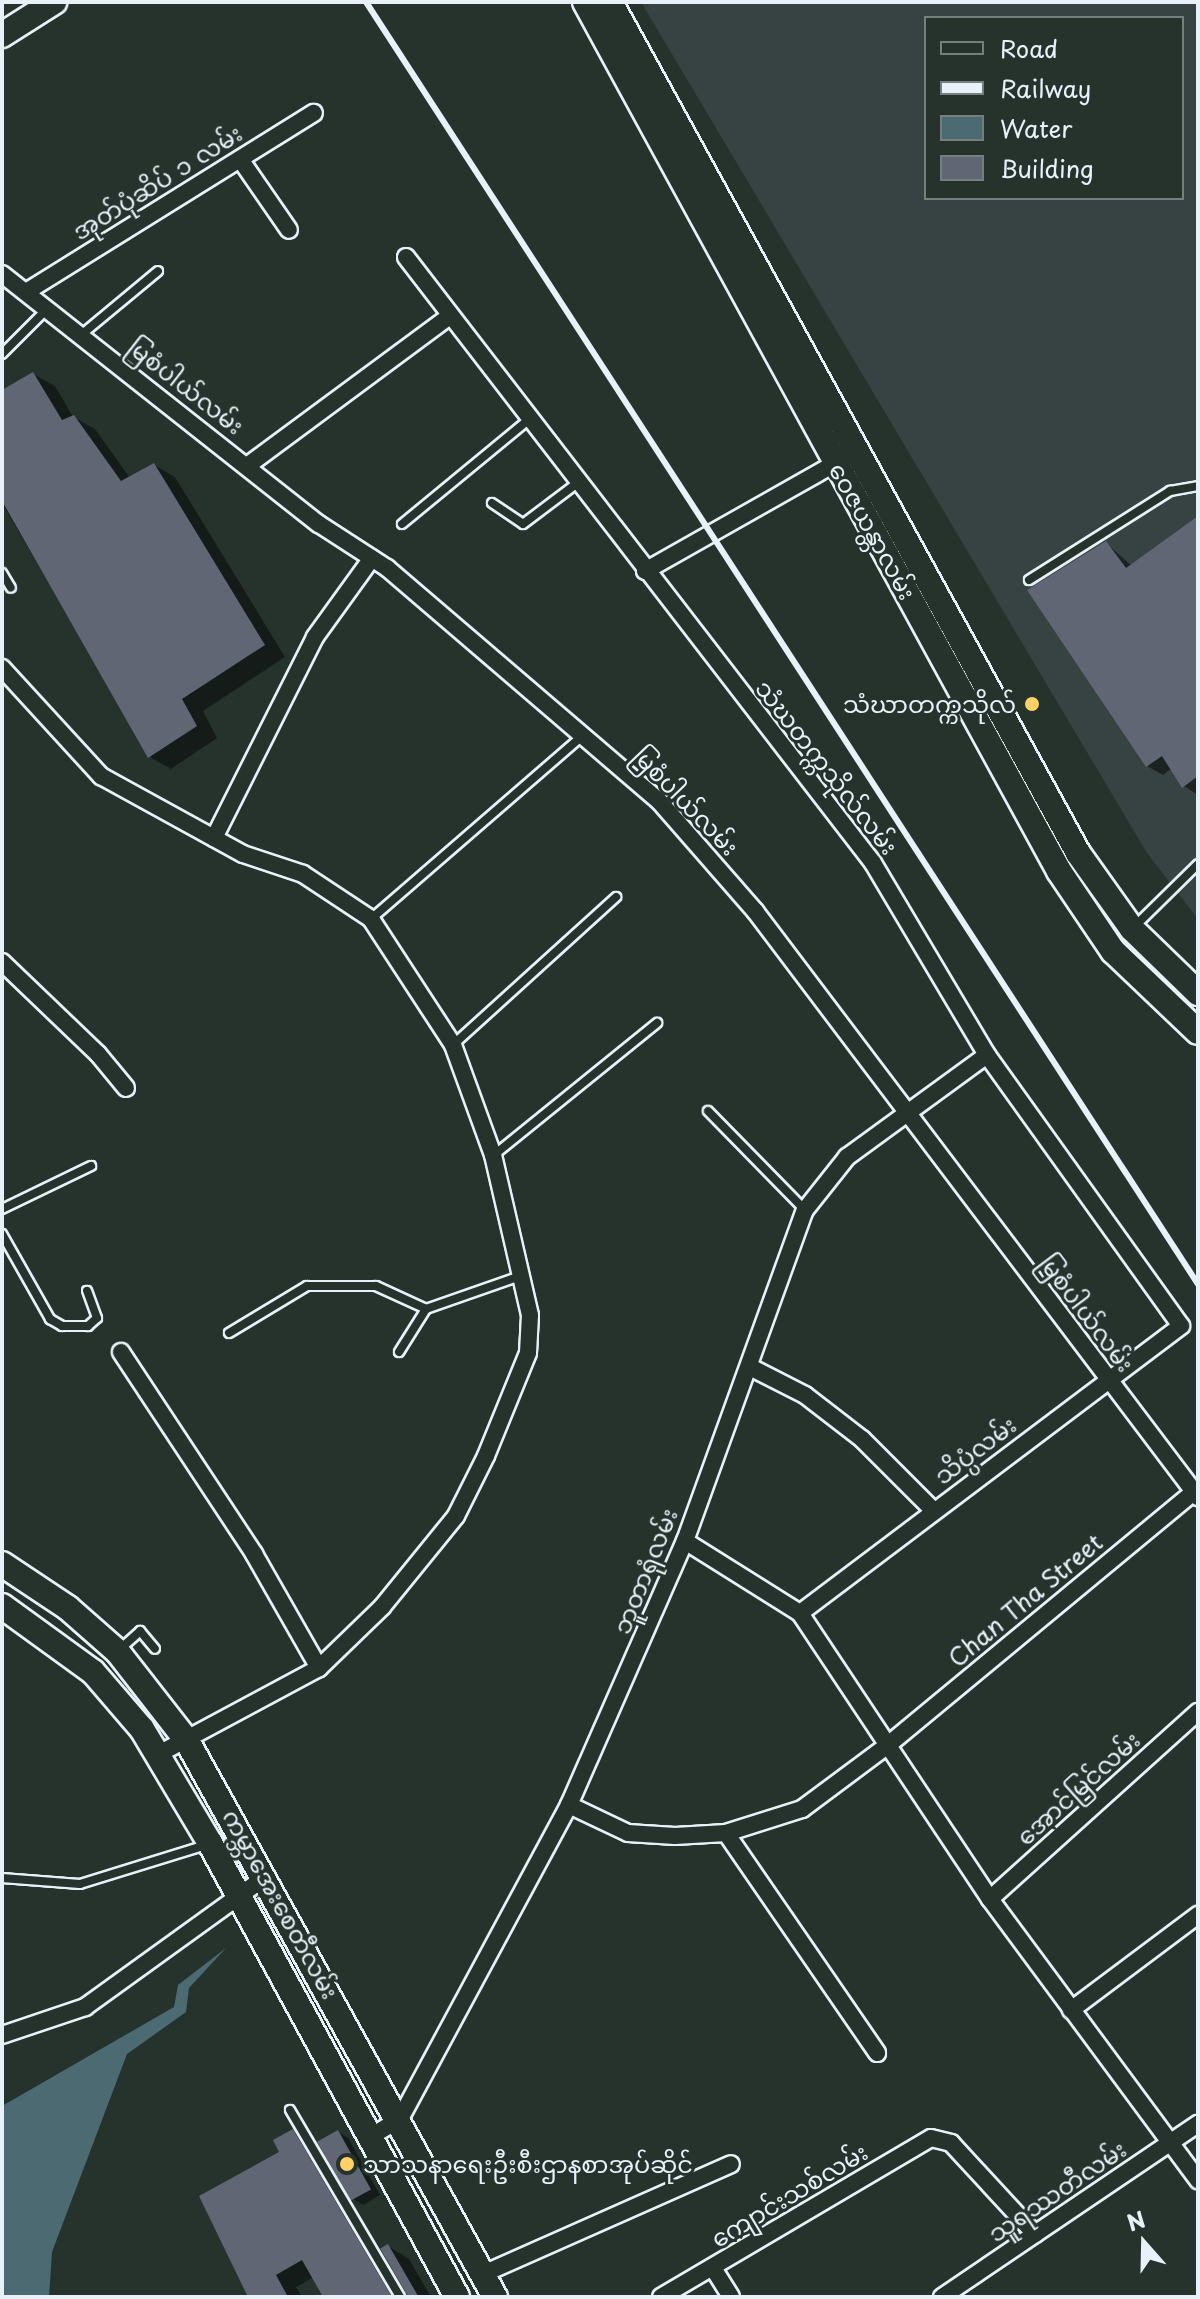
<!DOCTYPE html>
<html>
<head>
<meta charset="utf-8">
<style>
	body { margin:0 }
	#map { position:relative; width:1200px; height:2299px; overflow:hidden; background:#26332d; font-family:"Playpen Sans","Noto Sans Myanmar",sans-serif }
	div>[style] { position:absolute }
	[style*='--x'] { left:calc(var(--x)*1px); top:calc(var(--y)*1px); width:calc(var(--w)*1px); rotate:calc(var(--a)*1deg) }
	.built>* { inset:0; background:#374242 }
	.water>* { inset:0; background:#4b6a72 }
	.shadow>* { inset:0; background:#0007 }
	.building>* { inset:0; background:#606674; transform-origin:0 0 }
	.roads { filter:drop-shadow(2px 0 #e8f1f8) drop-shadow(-2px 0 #e8f1f8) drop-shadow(0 2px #e8f1f8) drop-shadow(0 -2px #e8f1f8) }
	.lane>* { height:8px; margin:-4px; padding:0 4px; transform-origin:4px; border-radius:4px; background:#26332d }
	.street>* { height:16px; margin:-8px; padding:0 8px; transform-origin:8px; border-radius:8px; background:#26332d }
	.primary>* { height:24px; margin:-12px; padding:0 12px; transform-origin:12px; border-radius:12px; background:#26332d }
	.rail>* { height:6px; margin:-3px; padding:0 3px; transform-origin:3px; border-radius:3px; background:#e8f1f8 }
	.dots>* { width:22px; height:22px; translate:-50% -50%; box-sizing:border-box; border:4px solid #26332d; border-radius:50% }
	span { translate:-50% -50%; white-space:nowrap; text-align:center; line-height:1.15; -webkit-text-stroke:6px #26332d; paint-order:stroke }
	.street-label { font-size:24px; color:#e8f1f8 }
	.poi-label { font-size:24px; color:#e8f1f8 }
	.right { translate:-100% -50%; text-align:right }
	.left { translate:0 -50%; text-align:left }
	.frame { position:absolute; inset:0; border:4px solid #e8f1f8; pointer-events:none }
	.legend { position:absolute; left:924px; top:16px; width:260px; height:184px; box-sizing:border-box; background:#26332d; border:2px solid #747f7e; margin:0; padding:10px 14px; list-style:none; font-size:24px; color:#e8f1f8 }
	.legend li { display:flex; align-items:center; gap:16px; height:40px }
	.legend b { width:40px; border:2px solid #747f7e }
	.north { position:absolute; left:1104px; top:2203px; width:80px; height:80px; -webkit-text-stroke:6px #26332d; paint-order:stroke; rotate:340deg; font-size:22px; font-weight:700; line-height:32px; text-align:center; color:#e8f1f8 }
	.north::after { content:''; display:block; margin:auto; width:28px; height:36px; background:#e8f1f8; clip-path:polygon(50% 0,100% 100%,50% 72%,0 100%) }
</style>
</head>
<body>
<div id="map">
	<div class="built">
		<div style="clip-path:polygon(evenodd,641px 2px,1198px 2px,1198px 919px,1147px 853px,641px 2px,926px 18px,1182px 18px,1182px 198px,926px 198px,926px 18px)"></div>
	</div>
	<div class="water">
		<div style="clip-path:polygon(226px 1948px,189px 1988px,186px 2012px,127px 2054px,52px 2252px,49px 2297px,2px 2297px,2px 2106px,174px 2007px,178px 1985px)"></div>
	</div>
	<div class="shadow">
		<div style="clip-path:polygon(33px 374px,55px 386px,73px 417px,95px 429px,130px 478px,154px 465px,175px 477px,285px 657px,203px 711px,217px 738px,171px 769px,150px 757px,2px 503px,2px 393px)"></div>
		<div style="clip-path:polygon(1198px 519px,1198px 795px,1184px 786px,1172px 768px,1163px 775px,1147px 766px,1106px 543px,1132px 566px)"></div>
		<div style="clip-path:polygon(293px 2131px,314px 2143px,405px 2297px,320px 2297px,324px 2295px,314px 2277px,296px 2287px,302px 2297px,251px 2297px,282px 2152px)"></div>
		<div style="clip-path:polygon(338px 2132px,348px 2138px,380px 2195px,363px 2205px,353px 2199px)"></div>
		<div style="clip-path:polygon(388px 2246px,409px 2259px,431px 2297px,407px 2297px)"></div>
	</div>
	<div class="building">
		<div style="clip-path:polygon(33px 372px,62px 420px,74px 415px,121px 481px,154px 463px,265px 645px,182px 699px,197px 726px,148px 758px,2px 501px,2px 390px)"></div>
		<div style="clip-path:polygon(1198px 516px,1198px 776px,1182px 788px,1162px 756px,1146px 767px,1027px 590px,1106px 541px,1126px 568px)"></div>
		<div style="clip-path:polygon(293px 2129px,392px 2297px,323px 2297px,302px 2260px,276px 2275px,288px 2297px,248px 2297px,199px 2196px,279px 2152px,273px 2140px)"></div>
		<div style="left:338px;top:2130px;width:68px;height:24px;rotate:61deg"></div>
		<div style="left:388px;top:2244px;width:61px;height:9px;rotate:60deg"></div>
	</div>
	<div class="roads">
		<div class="lane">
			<div style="--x:81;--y:335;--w:100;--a:-39.7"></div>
			<div style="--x:2;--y:354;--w:64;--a:-45"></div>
			<div style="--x:492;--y:503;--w:37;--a:34"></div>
			<div style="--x:523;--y:524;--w:66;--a:-37"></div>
			<div style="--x:402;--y:524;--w:163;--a:-39.5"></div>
			<div style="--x:2;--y:573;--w:17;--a:59"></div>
			<div style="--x:1029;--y:580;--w:167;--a:-32.3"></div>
			<div style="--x:1170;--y:491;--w:28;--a:-10"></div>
			<div style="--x:371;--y:919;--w:279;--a:-40.9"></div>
			<div style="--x:1135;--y:926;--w:88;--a:-44.5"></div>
			<div style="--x:454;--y:1044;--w:219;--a:-42.2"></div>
			<div style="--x:708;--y:1111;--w:139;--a:45.6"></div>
			<div style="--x:494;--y:1155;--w:210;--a:-39"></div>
			<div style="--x:2;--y:1209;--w:99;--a:-25.8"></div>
			<div style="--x:2;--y:1234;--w:98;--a:60.5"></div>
			<div style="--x:50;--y:1319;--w:14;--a:30"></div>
			<div style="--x:62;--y:1326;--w:26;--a:0"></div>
			<div style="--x:88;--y:1326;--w:12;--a:-42"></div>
			<div style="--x:97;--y:1318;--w:29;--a:-110"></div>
			<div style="--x:229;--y:1333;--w:91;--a:-31.1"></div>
			<div style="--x:307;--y:1286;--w:69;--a:0"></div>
			<div style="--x:376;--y:1286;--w:55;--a:24.7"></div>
			<div style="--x:426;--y:1309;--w:100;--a:-19.3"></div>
			<div style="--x:399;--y:1352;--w:51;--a:-57.9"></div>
			<div style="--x:118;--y:1651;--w:30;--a:-42"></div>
			<div style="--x:140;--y:1631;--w:23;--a:50"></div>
			<div style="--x:2;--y:1878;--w:78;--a:4.4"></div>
			<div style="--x:80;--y:1884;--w:135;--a:-17.2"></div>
			<div style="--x:290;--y:2110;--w:217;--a:59.5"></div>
		</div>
		<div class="street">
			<div style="--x:240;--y:159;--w:86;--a:55.4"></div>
			<div style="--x:406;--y:257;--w:765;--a:52.38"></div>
			<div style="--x:873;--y:863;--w:223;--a:59.3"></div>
			<div style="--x:987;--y:1055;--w:333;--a:54.4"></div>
			<div style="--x:1181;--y:1326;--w:477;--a:143"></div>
			<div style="--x:2;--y:274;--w:404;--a:38.3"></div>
			<div style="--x:319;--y:524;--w:81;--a:32.9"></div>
			<div style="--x:387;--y:568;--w:358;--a:40.6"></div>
			<div style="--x:659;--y:801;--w:146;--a:48.9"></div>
			<div style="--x:755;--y:911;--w:735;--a:52.91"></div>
			<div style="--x:26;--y:292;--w:339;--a:-31.9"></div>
			<div style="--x:247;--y:466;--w:252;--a:-36.5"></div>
			<div style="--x:645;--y:571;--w:230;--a:-29.5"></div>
			<div style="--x:2;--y:668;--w:147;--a:47.5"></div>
			<div style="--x:101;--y:776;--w:162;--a:28.8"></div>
			<div style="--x:243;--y:854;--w:63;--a:18.4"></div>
			<div style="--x:303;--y:874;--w:82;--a:33.5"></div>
			<div style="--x:371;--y:919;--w:150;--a:56.9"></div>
			<div style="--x:453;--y:1045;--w:117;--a:70"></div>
			<div style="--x:493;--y:1155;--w:164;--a:77"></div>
			<div style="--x:530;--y:1315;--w:38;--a:93"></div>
			<div style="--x:528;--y:1353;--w:111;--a:112.2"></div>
			<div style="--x:486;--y:1456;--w:67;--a:116.6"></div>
			<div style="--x:456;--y:1516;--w:117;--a:129.1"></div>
			<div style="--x:382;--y:1607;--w:88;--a:135.9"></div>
			<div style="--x:319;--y:1668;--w:184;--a:151.8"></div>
			<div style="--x:214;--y:838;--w:225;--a:-63.3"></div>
			<div style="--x:315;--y:637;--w:97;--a:-54.2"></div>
			<div style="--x:2;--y:962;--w:133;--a:43.8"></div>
			<div style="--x:98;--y:1054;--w:44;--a:50.5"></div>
			<div style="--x:121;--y:1352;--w:242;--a:56.6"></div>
			<div style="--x:254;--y:1554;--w:131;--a:60.3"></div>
			<div style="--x:750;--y:1367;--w:62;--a:27"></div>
			<div style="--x:805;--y:1395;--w:72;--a:37.7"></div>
			<div style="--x:862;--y:1439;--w:102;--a:45"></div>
			<div style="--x:685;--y:1541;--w:136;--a:32.1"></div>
			<div style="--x:800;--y:1613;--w:343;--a:56.4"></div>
			<div style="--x:990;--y:1899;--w:350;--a:53.5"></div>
			<div style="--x:569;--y:1805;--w:65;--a:25.4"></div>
			<div style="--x:628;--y:1833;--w:47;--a:3.7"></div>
			<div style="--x:675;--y:1836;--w:51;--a:-3.4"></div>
			<div style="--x:726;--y:1833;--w:80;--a:-17.5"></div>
			<div style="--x:802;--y:1809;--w:107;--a:-36.7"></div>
			<div style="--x:888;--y:1745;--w:397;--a:-39.6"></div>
			<div style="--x:726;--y:1833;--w:267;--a:55.5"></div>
			<div style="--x:990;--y:1899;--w:280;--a:-42"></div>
			<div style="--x:1071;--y:2010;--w:159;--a:-36.8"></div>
			<div style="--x:2;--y:2035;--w:88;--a:-18.6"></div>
			<div style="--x:85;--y:2007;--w:222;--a:-35.8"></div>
			<div style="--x:370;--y:2137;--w:35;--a:-31"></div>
			<div style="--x:400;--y:2119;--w:357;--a:-61.7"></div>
			<div style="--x:569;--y:1805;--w:288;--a:-66.3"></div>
			<div style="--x:685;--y:1541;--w:352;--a:-70.1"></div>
			<div style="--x:805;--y:1210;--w:68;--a:-51.6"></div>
			<div style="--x:847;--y:1157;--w:173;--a:-36.1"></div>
			<div style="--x:713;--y:2268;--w:34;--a:58"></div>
			<div style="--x:483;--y:2274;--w:271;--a:-23.9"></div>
			<div style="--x:661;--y:2297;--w:313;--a:-30.5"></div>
			<div style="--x:931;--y:2138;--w:21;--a:14"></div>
			<div style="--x:951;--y:2143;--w:124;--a:47.3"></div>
			<div style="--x:942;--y:2297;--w:309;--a:-34.1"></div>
		</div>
		<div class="primary">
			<div style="--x:585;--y:2;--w:990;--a:61.39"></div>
			<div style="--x:1059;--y:871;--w:97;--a:56"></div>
			<div style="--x:1113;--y:951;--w:117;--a:43.6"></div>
			<div style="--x:610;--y:2;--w:971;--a:61.19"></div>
			<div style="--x:1078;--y:853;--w:93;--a:54.6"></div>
			<div style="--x:1132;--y:929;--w:92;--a:44.1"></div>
			<div style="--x:2;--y:35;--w:62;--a:-32.4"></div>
			<div style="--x:2;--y:1564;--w:79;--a:33.7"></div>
			<div style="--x:68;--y:1608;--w:65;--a:41.3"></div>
			<div style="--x:117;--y:1651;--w:114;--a:52.1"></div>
			<div style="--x:187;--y:1741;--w:636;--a:61.02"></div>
			<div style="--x:2;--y:1606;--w:112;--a:36"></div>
			<div style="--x:93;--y:1672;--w:75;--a:49.3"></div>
			<div style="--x:142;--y:1729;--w:133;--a:59.2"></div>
			<div style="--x:210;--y:1843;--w:517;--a:61.45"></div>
		</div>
	</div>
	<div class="rail">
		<div style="--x:366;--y:2;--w:1528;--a:57.02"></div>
	</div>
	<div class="dots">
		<div style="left:1032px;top:704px;background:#ffd166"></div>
		<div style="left:347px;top:2164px;background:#ffd166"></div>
	</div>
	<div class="street-label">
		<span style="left:157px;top:182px;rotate:-32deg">အုတ်ပုံဆိပ် ၁ လမ်း</span>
		<span style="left:186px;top:386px;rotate:38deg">မြစံပါယ်လမ်း</span>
		<span style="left:873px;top:531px;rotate:61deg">ဝေဇယန္တာလမ်း</span>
		<span style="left:827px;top:767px;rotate:52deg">သံဃတက္ကသိုလ်လမ်း</span>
		<span style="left:686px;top:801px;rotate:46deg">မြစံပါယ်လမ်း</span>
		<span style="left:1087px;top:1313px;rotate:53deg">မြစံပါယ်လမ်း</span>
		<span style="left:975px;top:1450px;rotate:-37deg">သိပ္ပံလမ်း</span>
		<span style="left:645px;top:1571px;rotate:-68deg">ဘူတာရုံလမ်း</span>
		<span style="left:1025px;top:1600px;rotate:-40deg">Chan Tha Street</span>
		<span style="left:1078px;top:1788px;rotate:-42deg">အောင်မြင်လမ်း</span>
		<span style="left:281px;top:1904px;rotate:61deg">ကမ္ဘာအေးစေတီလမ်း</span>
		<span style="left:1057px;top:2191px;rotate:-34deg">သူရဿတီလမ်း</span>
		<span style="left:789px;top:2195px;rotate:-31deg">ကျောင်းသစ်လမ်း</span>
	</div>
	<div class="poi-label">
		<span class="right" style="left:1016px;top:704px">သံဃာတက္ကသိုလ်</span>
		<span class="left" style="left:363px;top:2164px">သာသနာရေးဦးစီးဌာနစာအုပ်ဆိုင်</span>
	</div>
	<div class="frame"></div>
	<ul class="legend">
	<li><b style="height:10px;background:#26332d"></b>Road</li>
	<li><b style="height:10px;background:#e8f1f8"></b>Railway</li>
	<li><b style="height:22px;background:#4b6a72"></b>Water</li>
	<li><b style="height:22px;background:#606674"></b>Building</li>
	</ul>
	<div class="north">N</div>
</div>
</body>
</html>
